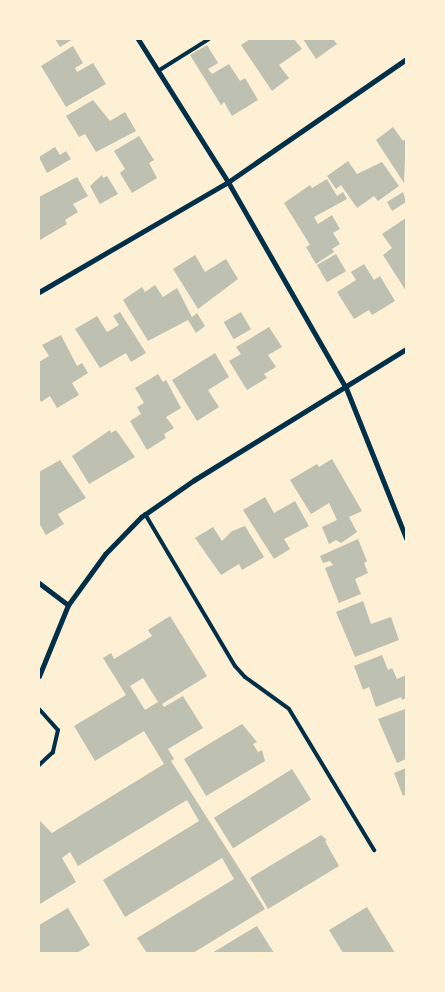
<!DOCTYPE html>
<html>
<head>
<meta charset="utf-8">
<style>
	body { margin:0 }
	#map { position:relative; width:445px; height:992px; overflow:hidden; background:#fdf0d5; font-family:Karla,sans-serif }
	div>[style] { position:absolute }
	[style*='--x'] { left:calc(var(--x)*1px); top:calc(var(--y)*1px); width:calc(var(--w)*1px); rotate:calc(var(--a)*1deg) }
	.building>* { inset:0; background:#bec0b2; transform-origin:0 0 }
	.service>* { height:4px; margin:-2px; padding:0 2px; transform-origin:2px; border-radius:2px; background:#003049 }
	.minor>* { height:5px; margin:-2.5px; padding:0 2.5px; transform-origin:2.5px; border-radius:2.5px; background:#003049 }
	span { translate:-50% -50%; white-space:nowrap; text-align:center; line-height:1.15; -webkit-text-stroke:4px #fdf0d5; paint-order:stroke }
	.frame { position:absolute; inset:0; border:40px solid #fdf0d5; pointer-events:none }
</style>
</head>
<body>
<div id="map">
	<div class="building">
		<div style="clip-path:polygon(55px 39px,73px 39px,60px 47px)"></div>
		<div style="clip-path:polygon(250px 39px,294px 39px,302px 49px,279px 65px,289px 78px,272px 91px,241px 45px)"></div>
		<div style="clip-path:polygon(303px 39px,333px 39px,337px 44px,316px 59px)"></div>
		<div style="clip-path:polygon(207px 45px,218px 63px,208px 69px,212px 74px,229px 64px,240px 81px,245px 78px,258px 100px,232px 116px,224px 102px,221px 105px,190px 55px)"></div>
		<div style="clip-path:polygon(73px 46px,83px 63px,75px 68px,77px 72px,93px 63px,106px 84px,66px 107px,41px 66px)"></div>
		<div style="clip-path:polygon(93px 100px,110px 121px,125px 112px,136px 131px,96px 152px,85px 134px,79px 137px,66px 116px)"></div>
		<div style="clip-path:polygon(393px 127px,403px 141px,406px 139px,404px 183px,376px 140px)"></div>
		<div style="clip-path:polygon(139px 136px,154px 160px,149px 163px,157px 178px,132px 193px,120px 173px,125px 169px,114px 151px)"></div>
		<div style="clip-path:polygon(55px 147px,60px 155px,66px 151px,71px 159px,47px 173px,39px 157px)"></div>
		<div style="clip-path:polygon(348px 161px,357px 174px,382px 162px,399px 186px,378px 201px,374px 196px,357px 208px,341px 185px,336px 189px,327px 176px)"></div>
		<div style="clip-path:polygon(102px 175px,103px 178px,107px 176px,118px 194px,100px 204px,90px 186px)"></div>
		<div style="clip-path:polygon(77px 177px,88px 196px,73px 204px,78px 212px,65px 220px,67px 224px,40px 240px,39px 197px)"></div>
		<div style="clip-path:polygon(327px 179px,337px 196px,343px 192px,347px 199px,314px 217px,318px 224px,332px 215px,340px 229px,333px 233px,340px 244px,332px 249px,334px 252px,316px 264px,306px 247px,310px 245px,284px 203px,310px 185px,312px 188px)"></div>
		<div style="clip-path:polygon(403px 192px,406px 202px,392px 211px,387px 202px)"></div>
		<div style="clip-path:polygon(406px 218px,406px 291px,383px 255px,392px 248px,382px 234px)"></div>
		<div style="left:336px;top:254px;width:20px;height:22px;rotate:60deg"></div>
		<div style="clip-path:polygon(195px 255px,205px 272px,226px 259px,238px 279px,198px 309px,173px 269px)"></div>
		<div style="clip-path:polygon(364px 264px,374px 280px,380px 276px,395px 301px,372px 315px,369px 310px,354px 319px,337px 292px,356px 280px,351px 272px)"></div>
		<div style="clip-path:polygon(155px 285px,163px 297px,177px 288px,192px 317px,197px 313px,205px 326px,196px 333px,188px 320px,148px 341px,123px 300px,142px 287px,145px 292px)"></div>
		<div style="clip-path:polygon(120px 312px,146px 353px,131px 362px,126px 353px,100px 368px,75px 329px,97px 316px,107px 332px,119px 325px,113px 316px)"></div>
		<div style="left:241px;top:312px;width:20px;height:20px;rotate:60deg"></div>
		<div style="clip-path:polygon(269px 327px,282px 347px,268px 355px,276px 367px,264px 374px,267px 378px,247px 390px,229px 361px,241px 354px,236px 347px)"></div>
		<div style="clip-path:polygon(61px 335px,77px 366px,82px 363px,88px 373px,72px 383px,79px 395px,57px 408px,50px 396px,41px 402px,39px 398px,39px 362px,49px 356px,42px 345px)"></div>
		<div style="clip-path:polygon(215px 353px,229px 377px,208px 390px,219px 407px,197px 421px,172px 380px)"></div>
		<div style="clip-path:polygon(158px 374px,163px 382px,166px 380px,181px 408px,166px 417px,174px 428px,164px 434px,166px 438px,147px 450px,130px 421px,141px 414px,137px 407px,144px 403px,135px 388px)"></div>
		<div style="clip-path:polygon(110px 430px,111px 433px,116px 430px,135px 457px,89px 484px,72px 456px)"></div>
		<div style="clip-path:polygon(332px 459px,362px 511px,349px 517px,357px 532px,341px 543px,336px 540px,329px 544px,322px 527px,337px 520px,329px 503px,311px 514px,290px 480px,317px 464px,319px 467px)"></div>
		<div style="clip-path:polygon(60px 460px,86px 498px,58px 514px,64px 524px,46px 535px,39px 523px,39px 472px)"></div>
		<div style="clip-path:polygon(265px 497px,274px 513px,295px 501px,309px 526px,284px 539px,290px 549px,274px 559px,243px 510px)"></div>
		<div style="clip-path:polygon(245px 526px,264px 557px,242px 570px,239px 564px,221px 575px,195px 538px,213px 527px,222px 541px,232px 531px)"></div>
		<div style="clip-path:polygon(358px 539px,367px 561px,364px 563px,368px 573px,355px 579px,361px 594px,339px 603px,325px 568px,333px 565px,330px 561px,323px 563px,320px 556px)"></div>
		<div style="clip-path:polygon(363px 601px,371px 624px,391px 617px,399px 640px,355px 657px,336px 612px)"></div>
		<div style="clip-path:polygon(evenodd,170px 616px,207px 676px,162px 704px,164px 707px,183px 696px,203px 728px,168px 749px,174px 759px,171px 761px,265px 909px,193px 953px,147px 953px,137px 938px,234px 879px,222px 858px,125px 917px,103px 880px,199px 821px,187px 800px,78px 866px,70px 852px,62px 858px,76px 882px,40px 904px,39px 820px,52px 833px,164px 764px,144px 731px,95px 761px,74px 726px,126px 695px,103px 658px,111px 653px,114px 659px,152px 636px,148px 630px,170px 616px,143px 678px,158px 702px,145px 710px,130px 686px,143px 678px)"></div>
		<div style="clip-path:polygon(382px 655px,388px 670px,392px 668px,397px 679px,406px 675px,406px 698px,402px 700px,401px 697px,376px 707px,369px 687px,363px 690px,354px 666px)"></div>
		<div style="clip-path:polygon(405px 709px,406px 759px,397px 763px,378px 719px)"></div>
		<div style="clip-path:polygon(242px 724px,257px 742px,253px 744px,258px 752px,262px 750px,265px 761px,206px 796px,184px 759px)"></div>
		<div style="clip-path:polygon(406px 768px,406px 794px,403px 796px,394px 773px)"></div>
		<div style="left:292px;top:769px;width:36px;height:92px;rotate:58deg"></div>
		<div style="clip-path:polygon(321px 835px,327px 840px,325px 841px,339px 866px,268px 909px,250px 878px)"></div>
		<div style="clip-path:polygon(367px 907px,395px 953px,343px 953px,329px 930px)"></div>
		<div style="clip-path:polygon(68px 908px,90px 945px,77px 953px,39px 953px,39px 925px)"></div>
		<div style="clip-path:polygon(257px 926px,274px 953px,212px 953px)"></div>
	</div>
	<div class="service">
		<div style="--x:158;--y:71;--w:60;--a:-32.1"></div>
		<div style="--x:145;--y:514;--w:177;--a:59.4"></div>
		<div style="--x:235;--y:666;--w:15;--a:48"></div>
		<div style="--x:245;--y:677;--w:54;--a:36"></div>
		<div style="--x:289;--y:709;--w:165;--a:58.9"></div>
		<div style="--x:39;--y:709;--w:28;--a:48"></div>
		<div style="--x:58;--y:730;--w:23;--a:103"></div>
		<div style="--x:53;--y:752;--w:19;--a:137"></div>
	</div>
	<div class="minor">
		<div style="--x:138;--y:39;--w:169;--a:57.8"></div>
		<div style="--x:228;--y:182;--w:237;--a:60.2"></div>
		<div style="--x:346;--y:388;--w:162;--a:68.2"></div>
		<div style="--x:39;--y:292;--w:219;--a:-30.2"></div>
		<div style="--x:228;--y:182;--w:216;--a:-34.6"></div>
		<div style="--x:39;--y:583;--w:36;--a:37"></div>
		<div style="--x:39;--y:676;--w:77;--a:-67.8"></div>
		<div style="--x:68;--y:605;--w:63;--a:-54"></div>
		<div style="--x:105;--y:554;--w:52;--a:-45.8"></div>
		<div style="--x:141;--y:517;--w:65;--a:-34.9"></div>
		<div style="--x:194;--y:480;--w:249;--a:-31.7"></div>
	</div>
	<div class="frame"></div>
</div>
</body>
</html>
